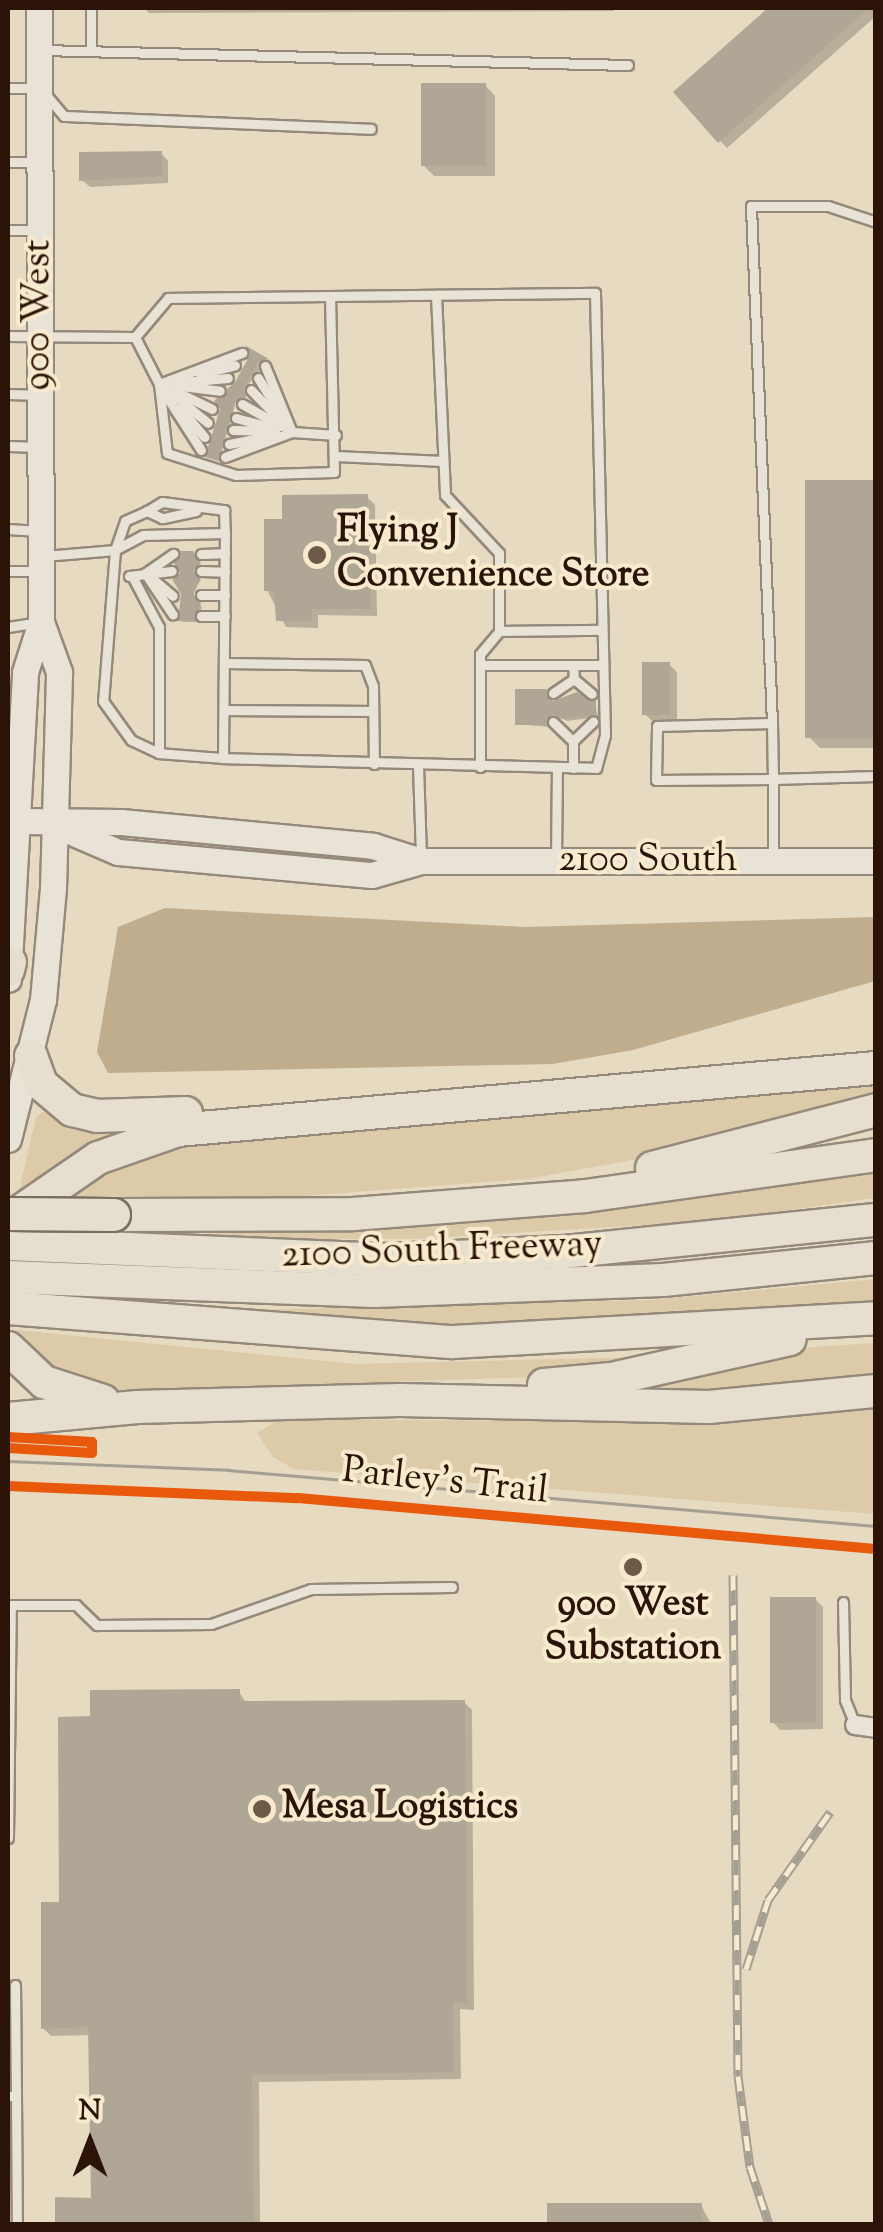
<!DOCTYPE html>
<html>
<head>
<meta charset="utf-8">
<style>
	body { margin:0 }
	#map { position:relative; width:883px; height:2232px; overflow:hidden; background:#e6dac1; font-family:"Sorts Mill Goudy",serif }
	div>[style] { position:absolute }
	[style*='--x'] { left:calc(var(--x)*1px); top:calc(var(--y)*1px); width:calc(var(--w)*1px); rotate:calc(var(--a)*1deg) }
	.green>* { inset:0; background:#dccaa9 }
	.water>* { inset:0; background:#c0ad8e }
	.shadow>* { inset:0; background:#0003; transform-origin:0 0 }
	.building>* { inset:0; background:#b0a695; transform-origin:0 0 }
	.roads { filter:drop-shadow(2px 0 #94897a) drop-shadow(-2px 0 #94897a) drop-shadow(0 2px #94897a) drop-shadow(0 -2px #94897a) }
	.service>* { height:9px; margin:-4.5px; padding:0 4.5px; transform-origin:4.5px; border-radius:4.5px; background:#e9e3d7 }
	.minor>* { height:18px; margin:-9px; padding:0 9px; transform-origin:9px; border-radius:9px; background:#e9e3d7 }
	.secondary>* { height:25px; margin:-12.5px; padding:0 12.5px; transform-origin:12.5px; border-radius:12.5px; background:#e9e3d7 }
	.motorway>* { height:32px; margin:-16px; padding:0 16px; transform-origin:16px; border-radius:16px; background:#e6dfd0 }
	.tram>* { height:2.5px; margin:-1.25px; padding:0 1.25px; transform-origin:1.25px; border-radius:1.25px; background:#a59e93 }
	.rail>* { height:9px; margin-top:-4.5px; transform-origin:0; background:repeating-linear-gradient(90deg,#f8ebcd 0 15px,#a59e93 0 30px); box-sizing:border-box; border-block:2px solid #a59e93 }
	.bridges { filter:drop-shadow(2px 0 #796f61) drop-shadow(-2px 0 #796f61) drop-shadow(0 2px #796f61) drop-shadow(0 -2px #796f61) }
	.motorway-bridge>* { height:32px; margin:-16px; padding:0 16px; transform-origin:16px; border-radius:16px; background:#e6dfd0 }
	.cycleway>* { height:10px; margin:-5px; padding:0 5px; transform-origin:5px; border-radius:5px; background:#e8590c }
	.dots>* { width:28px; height:28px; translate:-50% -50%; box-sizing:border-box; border:5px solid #f8ebcd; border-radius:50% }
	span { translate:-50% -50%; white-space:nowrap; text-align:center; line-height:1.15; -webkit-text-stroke:8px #f8ebcd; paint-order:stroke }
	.street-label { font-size:38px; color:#2b1307 }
	.poi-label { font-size:38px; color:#2b1307; font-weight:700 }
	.left { translate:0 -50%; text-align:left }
	.frame { position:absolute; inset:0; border:10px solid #2b1307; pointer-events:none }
	.north { position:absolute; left:40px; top:2092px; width:100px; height:100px; -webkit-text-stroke:8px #f8ebcd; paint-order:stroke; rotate:0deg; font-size:28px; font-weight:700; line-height:40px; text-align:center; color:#2b1307 }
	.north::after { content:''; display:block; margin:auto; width:35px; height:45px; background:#2b1307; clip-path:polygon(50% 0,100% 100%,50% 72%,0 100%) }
</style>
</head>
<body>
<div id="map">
	<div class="green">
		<div style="clip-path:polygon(875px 1079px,875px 1094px,779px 1124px,682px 1151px,527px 1179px,276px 1198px,69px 1196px,121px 1164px,177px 1144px)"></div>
		<div style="clip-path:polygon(42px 1112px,122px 1130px,18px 1196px,36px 1117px)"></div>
		<div style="clip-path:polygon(875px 1169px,875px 1198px,710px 1221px,415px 1239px,217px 1239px,217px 1233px,360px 1229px)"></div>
		<div style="clip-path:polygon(876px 1279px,875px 1305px,684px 1319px,676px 1309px,666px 1320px,497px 1329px,218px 1311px,651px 1300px)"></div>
		<div style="clip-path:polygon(17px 1330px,355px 1364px,682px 1356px,529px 1377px,108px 1392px,57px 1377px,12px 1333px)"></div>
		<div style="clip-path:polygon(875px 1343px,875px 1383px,790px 1393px,626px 1391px,812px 1347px)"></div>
		<div style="clip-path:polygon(875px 1407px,875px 1514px,294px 1469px,273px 1457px,257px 1433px,280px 1419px,719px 1423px)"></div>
	</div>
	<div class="water">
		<div style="clip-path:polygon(165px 908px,525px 927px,875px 917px,875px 981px,633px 1050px,553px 1064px,108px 1073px,97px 1052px,118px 927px)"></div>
	</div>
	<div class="shadow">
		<div style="clip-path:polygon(144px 8px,614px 8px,614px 11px,149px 13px)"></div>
		<div style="clip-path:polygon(772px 8px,876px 8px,876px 16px,727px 148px,676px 93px)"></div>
		<div style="clip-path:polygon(485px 85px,495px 96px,495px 176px,434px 176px,423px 165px)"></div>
		<div style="clip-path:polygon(161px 153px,168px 161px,168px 183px,90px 187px,82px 180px)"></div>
		<div style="clip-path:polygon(251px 351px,267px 361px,244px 390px,246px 399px,236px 402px,219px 461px,210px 458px)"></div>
		<div style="clip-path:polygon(876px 483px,876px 748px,820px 748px,810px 738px)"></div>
		<div style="clip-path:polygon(367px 497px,375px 505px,377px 616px,318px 615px,318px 628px,286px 627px,267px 590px,285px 521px)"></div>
		<div style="clip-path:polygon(192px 554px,201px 565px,193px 598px,202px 607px,196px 622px,182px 622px)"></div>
		<div style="clip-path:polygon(669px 664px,677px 672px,677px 721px,652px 721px,645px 714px)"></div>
		<div style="clip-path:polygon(551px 703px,595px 703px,598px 717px,567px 721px,555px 715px,549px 727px,517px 724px)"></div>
		<div style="clip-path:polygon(815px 1599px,823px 1607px,823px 1729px,780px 1730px,773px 1722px)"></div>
		<div style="clip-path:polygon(239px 1692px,247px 1704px,464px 1702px,472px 1710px,474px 2010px,460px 2009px,461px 2079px,259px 2082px,260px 2224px,295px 2224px,57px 2224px,57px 2200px,93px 2200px,90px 2035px,51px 2036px,43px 2028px,92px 1719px)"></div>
		<div style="left:701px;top:2205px;width:21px;height:151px;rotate:62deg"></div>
	</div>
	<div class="building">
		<div style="clip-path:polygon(768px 8px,869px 8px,718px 143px,673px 92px)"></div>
		<div style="left:421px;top:83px;width:65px;height:83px"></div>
		<div style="clip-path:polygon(162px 151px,162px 176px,79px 181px,79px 152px)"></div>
		<div style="clip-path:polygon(246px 346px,269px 359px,258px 362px,244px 387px,246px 397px,235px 401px,218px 461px,205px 457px,220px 409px,214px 401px,235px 382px,250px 355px)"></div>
		<div style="left:876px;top:480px;width:258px;height:71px;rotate:90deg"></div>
		<div style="clip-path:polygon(368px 494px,371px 609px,312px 609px,311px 621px,276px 621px,274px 591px,264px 591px,264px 519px,282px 519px,282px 495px)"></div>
		<div style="clip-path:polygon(180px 551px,193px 551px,201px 562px,193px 570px,201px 579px,193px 594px,201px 603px,195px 621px,178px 621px,181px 594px,172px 579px,180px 573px,174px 563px)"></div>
		<div style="left:642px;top:662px;width:28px;height:53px"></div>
		<div style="clip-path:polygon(515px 689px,546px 689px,553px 701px,577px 692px,596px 701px,596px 715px,562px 719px,552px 714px,546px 725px,515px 725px)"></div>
		<div style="left:770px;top:1597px;width:46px;height:126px"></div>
		<div style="clip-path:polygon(240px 1689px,240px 1701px,465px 1700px,467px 2004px,453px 2002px,454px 2072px,252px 2075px,254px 2224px,55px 2224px,55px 2197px,91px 2198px,88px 2027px,41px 2029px,41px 1902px,59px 1902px,58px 1717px,90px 1716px,90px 1690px)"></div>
		<div style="left:702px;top:2203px;width:21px;height:155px;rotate:90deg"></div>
	</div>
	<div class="roads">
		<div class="service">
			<div style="--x:91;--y:8;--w:41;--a:90"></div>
			<div style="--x:42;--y:50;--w:586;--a:1.47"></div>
			<div style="--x:8;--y:88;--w:27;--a:0"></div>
			<div style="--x:47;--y:96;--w:26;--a:50"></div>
			<div style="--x:64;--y:116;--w:307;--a:2.4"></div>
			<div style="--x:8;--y:162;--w:29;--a:0"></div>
			<div style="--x:8;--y:230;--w:29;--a:0"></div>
			<div style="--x:436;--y:295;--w:200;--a:87.4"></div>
			<div style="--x:445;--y:495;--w:79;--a:47"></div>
			<div style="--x:499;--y:553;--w:78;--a:90"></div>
			<div style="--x:499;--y:631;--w:103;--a:-0.6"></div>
			<div style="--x:8;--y:336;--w:127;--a:0.5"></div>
			<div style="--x:135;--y:337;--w:51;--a:-49.8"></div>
			<div style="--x:168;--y:298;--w:427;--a:-0.7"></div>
			<div style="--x:595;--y:293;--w:442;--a:88.7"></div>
			<div style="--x:605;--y:735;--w:34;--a:105"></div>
			<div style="--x:596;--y:768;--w:373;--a:-178.5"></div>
			<div style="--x:223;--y:758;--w:225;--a:-89.5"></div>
			<div style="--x:225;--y:533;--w:82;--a:178.6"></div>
			<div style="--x:143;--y:535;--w:32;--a:152"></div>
			<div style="--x:115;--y:550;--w:71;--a:175.2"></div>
			<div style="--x:135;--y:337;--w:53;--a:62.9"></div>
			<div style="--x:159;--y:384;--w:89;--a:-20.5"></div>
			<div style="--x:265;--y:366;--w:71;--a:67.8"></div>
			<div style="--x:292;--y:432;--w:44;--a:3.9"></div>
			<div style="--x:200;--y:374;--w:36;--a:-14"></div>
			<div style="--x:258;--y:378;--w:38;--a:58"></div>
			<div style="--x:171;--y:383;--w:57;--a:-5"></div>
			<div style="--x:159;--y:384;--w:69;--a:83.4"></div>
			<div style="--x:167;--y:453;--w:72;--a:17.7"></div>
			<div style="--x:236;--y:475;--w:98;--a:-1.8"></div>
			<div style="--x:334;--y:472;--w:176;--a:-91.3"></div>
			<div style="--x:160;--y:386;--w:76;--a:57.4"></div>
			<div style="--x:181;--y:386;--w:39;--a:7"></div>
			<div style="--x:165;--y:388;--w:55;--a:39.1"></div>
			<div style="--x:251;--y:390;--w:52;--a:45.8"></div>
			<div style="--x:175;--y:391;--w:41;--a:25.9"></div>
			<div style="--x:8;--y:394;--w:32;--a:2"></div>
			<div style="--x:242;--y:404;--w:45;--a:29.4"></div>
			<div style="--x:180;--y:408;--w:38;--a:50"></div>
			<div style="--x:236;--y:418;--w:35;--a:15"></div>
			<div style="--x:233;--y:430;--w:42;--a:1.4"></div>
			<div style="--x:229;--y:444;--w:42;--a:-11"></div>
			<div style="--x:8;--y:446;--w:32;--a:2"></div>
			<div style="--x:336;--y:456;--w:107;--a:2.7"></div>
			<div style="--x:225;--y:457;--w:72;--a:-20.5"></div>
			<div style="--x:147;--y:511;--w:24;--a:156"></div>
			<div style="--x:125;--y:521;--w:31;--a:109"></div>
			<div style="--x:115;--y:550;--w:151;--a:94.5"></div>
			<div style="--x:103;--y:701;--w:48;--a:54.3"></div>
			<div style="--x:131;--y:740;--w:31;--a:25"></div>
			<div style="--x:159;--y:753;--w:64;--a:4.5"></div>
			<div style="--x:196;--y:511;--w:35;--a:168"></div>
			<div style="--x:162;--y:518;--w:17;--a:-155"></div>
			<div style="--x:147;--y:511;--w:17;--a:-31"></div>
			<div style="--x:162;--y:502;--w:63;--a:7.4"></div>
			<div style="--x:224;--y:510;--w:23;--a:88"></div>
			<div style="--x:8;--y:529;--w:30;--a:4"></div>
			<div style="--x:201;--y:554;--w:24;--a:-2"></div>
			<div style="--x:8;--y:571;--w:30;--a:0"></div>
			<div style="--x:201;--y:571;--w:24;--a:2"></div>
			<div style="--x:147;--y:572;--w:32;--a:-35"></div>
			<div style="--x:145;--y:573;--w:50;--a:56.3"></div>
			<div style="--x:129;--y:576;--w:43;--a:-6.6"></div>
			<div style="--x:132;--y:576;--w:58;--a:62.1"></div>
			<div style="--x:159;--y:627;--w:126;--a:90"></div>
			<div style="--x:155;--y:581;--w:23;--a:40"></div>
			<div style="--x:201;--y:595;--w:24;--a:0"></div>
			<div style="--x:201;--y:616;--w:24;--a:0"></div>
			<div style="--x:8;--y:627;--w:31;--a:-9"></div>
			<div style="--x:225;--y:663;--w:140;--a:0.8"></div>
			<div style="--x:365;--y:665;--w:22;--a:69"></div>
			<div style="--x:373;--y:686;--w:78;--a:89.3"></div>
			<div style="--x:480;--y:665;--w:123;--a:0"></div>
			<div style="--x:573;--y:665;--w:14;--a:86"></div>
			<div style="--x:574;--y:679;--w:23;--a:40"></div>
			<div style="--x:553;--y:693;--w:25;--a:-34"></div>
			<div style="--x:224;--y:710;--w:149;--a:0.4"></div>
			<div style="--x:553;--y:722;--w:28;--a:44"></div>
			<div style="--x:772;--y:723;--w:56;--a:89"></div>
			<div style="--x:773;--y:779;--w:103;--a:-1.7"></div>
			<div style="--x:418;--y:766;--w:92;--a:88.1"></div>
			<div style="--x:480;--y:767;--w:113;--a:-90"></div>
			<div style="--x:480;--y:654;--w:30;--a:-50"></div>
			<div style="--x:573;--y:768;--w:27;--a:-90"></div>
			<div style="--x:573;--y:741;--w:28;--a:-44"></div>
			<div style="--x:773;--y:859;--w:80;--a:-90"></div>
			<div style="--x:773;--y:779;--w:117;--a:179.5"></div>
			<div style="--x:656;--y:780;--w:54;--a:-88.9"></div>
			<div style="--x:657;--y:726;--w:115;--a:-1.5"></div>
			<div style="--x:772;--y:723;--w:517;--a:-92.33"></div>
			<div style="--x:751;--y:206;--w:77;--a:0"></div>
			<div style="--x:828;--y:206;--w:51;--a:18.4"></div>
			<div style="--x:556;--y:860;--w:92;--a:-89.4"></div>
			<div style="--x:843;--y:1602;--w:98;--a:88.8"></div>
			<div style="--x:845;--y:1700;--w:27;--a:68"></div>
			<div style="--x:8;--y:1838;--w:233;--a:-89.3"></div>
			<div style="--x:11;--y:1605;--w:65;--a:0"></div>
			<div style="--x:76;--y:1605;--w:29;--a:44"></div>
			<div style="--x:97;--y:1625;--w:114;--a:-0.5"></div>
			<div style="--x:211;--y:1624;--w:106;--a:-19.3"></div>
			<div style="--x:311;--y:1589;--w:141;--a:-0.8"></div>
			<div style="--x:8;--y:2096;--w:8;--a:0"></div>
			<div style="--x:16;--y:2096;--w:111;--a:-90.5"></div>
			<div style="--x:16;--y:2096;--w:128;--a:89.6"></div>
		</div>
		<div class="minor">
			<div style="--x:855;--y:1725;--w:21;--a:8"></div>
		</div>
		<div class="secondary">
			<div style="--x:19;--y:821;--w:102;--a:0.6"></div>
			<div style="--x:121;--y:822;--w:253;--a:5.4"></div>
			<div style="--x:373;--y:846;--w:50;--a:17.4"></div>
			<div style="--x:421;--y:861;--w:455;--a:0"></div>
			<div style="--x:60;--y:827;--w:63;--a:23.3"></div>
			<div style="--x:118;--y:852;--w:255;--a:5.2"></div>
			<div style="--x:372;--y:875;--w:51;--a:-15.9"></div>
			<div style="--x:8;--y:979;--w:307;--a:-86.8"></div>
			<div style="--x:25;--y:672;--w:52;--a:-72.3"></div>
			<div style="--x:41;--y:622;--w:614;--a:-90.19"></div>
			<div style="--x:8;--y:1139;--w:143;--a:-75.9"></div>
			<div style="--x:43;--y:1000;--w:111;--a:-84.9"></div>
			<div style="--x:53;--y:889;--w:217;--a:-88.4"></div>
			<div style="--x:59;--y:672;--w:53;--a:-109.8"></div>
		</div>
		<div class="motorway">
			<div style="--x:8;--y:970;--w:8;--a:-76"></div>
			<div style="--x:31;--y:1056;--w:30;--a:70"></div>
			<div style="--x:41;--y:1084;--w:40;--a:40"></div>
			<div style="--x:72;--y:1110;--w:26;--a:13"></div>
			<div style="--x:97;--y:1116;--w:89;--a:-1.9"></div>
			<div style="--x:652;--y:1168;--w:231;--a:-14.5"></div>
			<div style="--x:114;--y:1215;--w:239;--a:-0.2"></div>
			<div style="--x:353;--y:1214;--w:233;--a:-4.4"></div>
			<div style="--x:585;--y:1196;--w:294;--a:-8"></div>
			<div style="--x:8;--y:1220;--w:109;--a:-34.6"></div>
			<div style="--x:98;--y:1158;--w:85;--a:-19.3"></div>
			<div style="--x:178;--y:1130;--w:701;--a:-5.08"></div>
			<div style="--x:8;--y:1244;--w:380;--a:2.4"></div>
			<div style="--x:388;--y:1260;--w:176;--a:-2.6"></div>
			<div style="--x:564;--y:1252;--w:314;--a:-5.9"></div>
			<div style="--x:8;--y:1277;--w:367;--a:2.2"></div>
			<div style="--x:375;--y:1291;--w:288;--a:-2.2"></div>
			<div style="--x:663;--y:1280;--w:214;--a:-5.9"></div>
			<div style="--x:8;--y:1308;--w:446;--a:4.4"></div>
			<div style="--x:453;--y:1342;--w:424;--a:-3.2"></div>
			<div style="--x:8;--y:1348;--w:50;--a:43.4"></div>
			<div style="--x:44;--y:1382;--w:62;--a:17.9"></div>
			<div style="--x:544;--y:1385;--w:67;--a:-5.1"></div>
			<div style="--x:611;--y:1379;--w:183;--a:-12.6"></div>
			<div style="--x:8;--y:1419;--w:130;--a:-5.3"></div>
			<div style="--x:137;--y:1407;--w:263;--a:-1.5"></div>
			<div style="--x:400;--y:1400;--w:309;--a:1.3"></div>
			<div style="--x:709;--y:1407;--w:168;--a:-5.5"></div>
		</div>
	</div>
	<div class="tram">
		<div style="--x:8;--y:1461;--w:220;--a:2.3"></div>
		<div style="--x:228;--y:1470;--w:650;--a:4.94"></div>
	</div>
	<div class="rail">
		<div style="--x:733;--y:1575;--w:501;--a:89.43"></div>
		<div style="--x:738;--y:2076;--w:92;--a:82.5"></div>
		<div style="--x:750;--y:2167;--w:60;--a:71.6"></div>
		<div style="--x:746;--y:1969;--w:72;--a:-72.3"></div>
		<div style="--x:768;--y:1900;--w:108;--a:-54.8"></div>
	</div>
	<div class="bridges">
		<div class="motorway-bridge">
			<div style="--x:8;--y:1214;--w:106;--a:0.5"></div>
		</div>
	</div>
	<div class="cycleway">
		<div style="--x:8;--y:1437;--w:84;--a:3.4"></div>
		<div style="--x:92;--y:1442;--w:11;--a:90"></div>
		<div style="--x:92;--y:1453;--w:84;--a:-176.6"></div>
		<div style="--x:8;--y:1486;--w:290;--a:2.4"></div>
		<div style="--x:298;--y:1498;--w:580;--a:5.04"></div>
	</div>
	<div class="dots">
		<div style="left:317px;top:555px;background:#6c5948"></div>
		<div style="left:633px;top:1567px;background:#6c5948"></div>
		<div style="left:262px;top:1809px;background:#6c5948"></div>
	</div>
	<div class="street-label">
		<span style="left:40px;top:315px;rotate:-90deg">900 West</span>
		<span style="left:648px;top:862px">2100 South</span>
		<span style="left:442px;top:1252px;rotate:-2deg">2100 South Freeway</span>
		<span style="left:445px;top:1483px;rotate:6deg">Parley's Trail</span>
	</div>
	<div class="poi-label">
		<span class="left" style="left:337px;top:555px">Flying J<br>Convenience Store</span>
		<span style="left:633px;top:1628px">900 West<br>Substation</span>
		<span class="left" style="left:282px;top:1809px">Mesa Logistics</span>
	</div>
	<div class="frame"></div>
	<div class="north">N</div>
</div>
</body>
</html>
